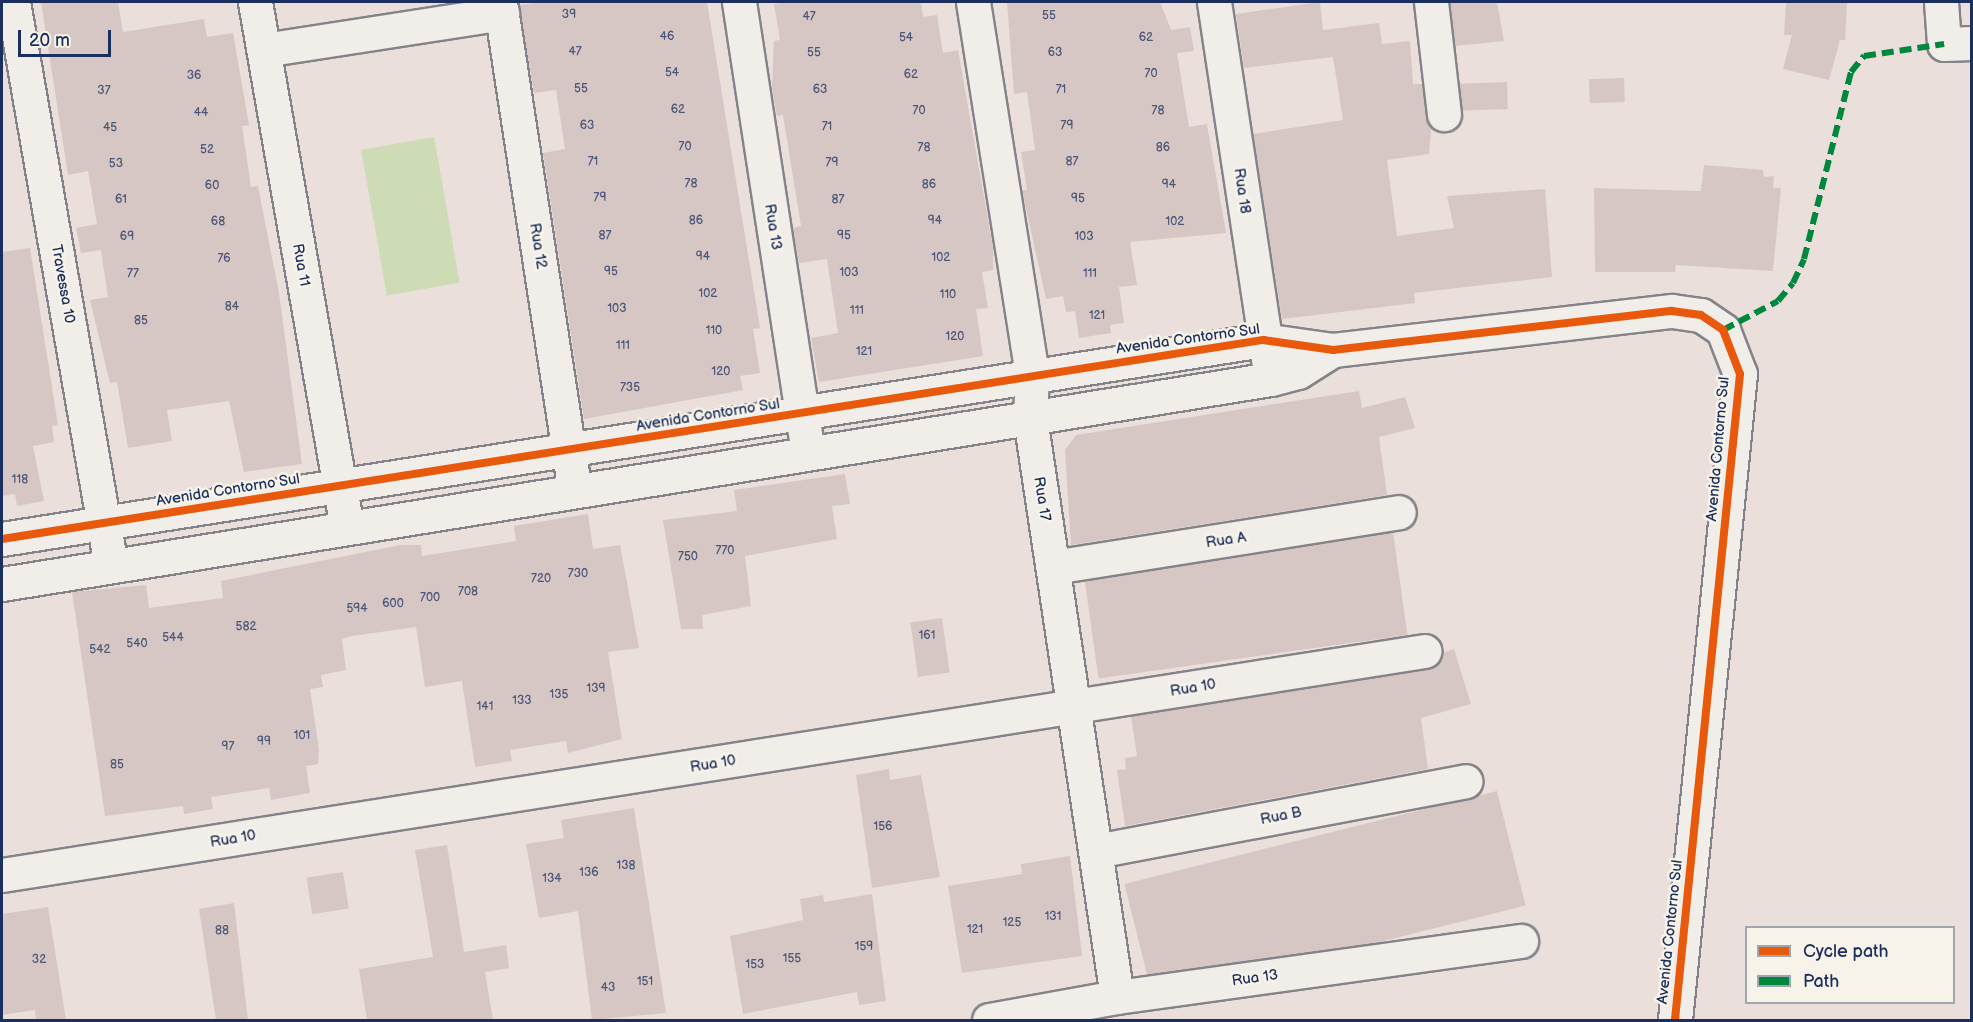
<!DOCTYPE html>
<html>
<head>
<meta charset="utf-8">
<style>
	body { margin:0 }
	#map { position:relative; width:1973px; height:1022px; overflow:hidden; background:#eadfda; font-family:"Balsamiq Sans",sans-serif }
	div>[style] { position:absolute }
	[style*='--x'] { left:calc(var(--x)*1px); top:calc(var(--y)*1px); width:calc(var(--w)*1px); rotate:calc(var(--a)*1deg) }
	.green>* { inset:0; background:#cddcb4; transform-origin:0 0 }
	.building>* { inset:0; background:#d7c7c4; transform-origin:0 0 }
	.roads { filter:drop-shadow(2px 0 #84838a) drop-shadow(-2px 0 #84838a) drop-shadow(0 2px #84838a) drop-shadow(0 -2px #84838a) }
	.street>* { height:33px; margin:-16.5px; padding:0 16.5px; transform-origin:16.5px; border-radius:16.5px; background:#f1eeea }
	.secondary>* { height:33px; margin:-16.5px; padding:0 16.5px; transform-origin:16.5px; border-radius:16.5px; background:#f1eeea }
	.quiet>* { height:6px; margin-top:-3px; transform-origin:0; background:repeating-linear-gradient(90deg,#00873e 0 12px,transparent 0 18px) }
	.cycleway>* { height:8px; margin:-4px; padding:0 4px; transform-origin:4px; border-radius:4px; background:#e8590c }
	span { translate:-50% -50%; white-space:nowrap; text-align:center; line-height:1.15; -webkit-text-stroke:5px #f7f3e8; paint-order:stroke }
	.number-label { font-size:12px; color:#4b5678 }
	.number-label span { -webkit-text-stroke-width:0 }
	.street-label { font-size:15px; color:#1b2f5e }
	.frame { position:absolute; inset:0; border:3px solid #1b2f5e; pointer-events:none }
	.legend { position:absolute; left:1745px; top:926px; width:210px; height:78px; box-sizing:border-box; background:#f7f3e8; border:2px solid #9fa5b1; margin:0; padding:8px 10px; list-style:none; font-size:18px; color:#1b2f5e }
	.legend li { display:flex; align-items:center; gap:12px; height:30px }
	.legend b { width:30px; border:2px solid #9fa5b1 }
	.scale { position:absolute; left:18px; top:30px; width:93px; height:27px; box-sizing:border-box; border:3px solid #1b2f5e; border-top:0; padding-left:8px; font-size:18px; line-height:21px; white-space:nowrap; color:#1b2f5e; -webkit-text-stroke:4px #f7f3e8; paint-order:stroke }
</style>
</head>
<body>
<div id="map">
	<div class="green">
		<div style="left:434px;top:137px;width:148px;height:74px;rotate:80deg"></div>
	</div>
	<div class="building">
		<div style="clip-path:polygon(41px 2px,118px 2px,123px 32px,204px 19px,207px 37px,233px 33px,249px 125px,242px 126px,251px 187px,258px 186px,279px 293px,302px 464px,244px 472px,229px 401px,167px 410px,172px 441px,128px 448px,117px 382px,110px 383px,90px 300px,108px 297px,101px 250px,81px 253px,76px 228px,97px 224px,88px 171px,68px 175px)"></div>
		<div style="clip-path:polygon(544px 2px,707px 2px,760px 328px,753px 329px,760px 373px,740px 376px,743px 390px,584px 419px,543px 153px,565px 149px,556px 90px,534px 93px,519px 5px)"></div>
		<div style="clip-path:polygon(789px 2px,921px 2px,923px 17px,937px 15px,943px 53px,958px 50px,993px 248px,993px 270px,982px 272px,988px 308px,976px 309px,983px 356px,819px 382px,811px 338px,838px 333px,827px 259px,799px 263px,793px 228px,801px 226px,783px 115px,777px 116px,772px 87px,774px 41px,780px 40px,774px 4px)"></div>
		<div style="clip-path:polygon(1007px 2px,1160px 2px,1171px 30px,1190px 27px,1194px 51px,1177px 53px,1189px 127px,1207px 124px,1226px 233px,1130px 242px,1137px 285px,1119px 287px,1124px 323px,1110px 325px,1111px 333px,1079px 338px,1075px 311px,1066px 312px,1063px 296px,1046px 299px,1022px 190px,1027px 190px,1021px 152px,1035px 150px,1027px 92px,1014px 94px)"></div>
		<div style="clip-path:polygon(1320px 2px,1323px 30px,1379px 23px,1382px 44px,1410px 41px,1413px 84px,1422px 84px,1431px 131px,1429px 154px,1387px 160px,1397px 236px,1454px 228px,1447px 196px,1545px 189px,1552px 277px,1414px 293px,1415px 303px,1282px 319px,1253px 134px,1343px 120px,1333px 57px,1244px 68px,1236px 14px)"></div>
		<div style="clip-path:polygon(1450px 2px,1497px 2px,1504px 41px,1455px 46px)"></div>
		<div style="clip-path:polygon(1786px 2px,1847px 3px,1845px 40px,1840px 40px,1829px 80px,1783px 69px,1792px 35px,1784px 35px)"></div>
		<div style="left:1624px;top:78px;width:24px;height:35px;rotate:88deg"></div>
		<div style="left:1507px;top:82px;width:27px;height:48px;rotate:88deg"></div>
		<div style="clip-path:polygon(1704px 165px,1763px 170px,1764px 177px,1774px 176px,1773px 188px,1781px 188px,1773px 271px,1676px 265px,1675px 272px,1595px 272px,1594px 188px,1701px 191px)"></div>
		<div style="clip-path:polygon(30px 248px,58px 425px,52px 426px,54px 442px,33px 446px,44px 501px,17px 506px,15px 494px,2px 496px,2px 252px)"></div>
		<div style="clip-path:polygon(1359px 391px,1362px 408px,1405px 397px,1415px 428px,1379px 437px,1387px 495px,1071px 545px,1065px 450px,1076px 435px)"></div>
		<div style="clip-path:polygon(845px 474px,850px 504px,832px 506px,837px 539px,745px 556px,751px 606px,702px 615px,703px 629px,681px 629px,663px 520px,737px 511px,734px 490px)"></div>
		<div style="clip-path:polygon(588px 514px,593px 549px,620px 545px,639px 648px,608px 652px,622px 739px,568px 753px,566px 741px,510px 750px,512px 761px,475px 767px,462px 681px,425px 687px,416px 627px,352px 636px,342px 639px,346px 670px,321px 675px,323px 687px,310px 689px,319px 749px,318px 764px,306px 766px,310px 793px,271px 800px,269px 788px,211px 797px,213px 809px,184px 814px,183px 806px,105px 816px,72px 592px,146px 585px,149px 608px,223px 598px,221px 581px,400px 545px,421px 545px,422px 556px,516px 541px,514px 526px)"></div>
		<div style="left:1393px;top:532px;width:104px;height:312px;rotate:82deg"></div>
		<div style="left:942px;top:618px;width:55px;height:32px;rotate:82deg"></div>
		<div style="clip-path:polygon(1454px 649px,1471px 704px,1421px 718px,1428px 769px,1125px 826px,1117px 770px,1126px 769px,1125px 758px,1137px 756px,1131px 716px,1427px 670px,1442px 653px)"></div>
		<div style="clip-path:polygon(889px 769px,890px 780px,921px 775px,940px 877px,872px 888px,856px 775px)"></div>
		<div style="left:1497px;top:791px;width:118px;height:384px;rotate:76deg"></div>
		<div style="clip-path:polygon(634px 808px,666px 1013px,592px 1020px,578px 911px,539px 918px,526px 844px,564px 838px,561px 820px)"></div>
		<div style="clip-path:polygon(447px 845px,464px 952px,506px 945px,509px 968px,485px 972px,493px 1020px,367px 1020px,359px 969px,433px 957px,415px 850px)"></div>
		<div style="clip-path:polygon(1070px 856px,1082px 956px,962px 973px,948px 886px,1022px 874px,1021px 864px)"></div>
		<div style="left:343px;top:872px;width:37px;height:37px;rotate:81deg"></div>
		<div style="clip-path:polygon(872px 894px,886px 1001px,859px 1005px,857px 992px,743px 1014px,730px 936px,803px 920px,800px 899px,823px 895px,824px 902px)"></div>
		<div style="clip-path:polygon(234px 903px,248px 1020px,216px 1020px,199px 909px)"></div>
		<div style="clip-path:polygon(48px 907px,66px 1020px,36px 1020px,35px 1010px,2px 1015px,2px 914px)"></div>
	</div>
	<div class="roads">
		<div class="street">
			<div style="--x:13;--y:2;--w:572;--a:80.14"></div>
			<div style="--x:255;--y:2;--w:534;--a:80.08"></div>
			<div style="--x:500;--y:2;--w:495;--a:81.3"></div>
			<div style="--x:739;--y:2;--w:456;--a:81.3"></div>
			<div style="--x:973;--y:2;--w:378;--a:81"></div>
			<div style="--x:1032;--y:375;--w:43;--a:92.7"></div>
			<div style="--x:1030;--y:418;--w:585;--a:81.45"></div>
			<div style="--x:1214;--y:2;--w:381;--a:81.4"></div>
			<div style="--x:1431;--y:2;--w:113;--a:83.4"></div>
			<div style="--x:1941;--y:2;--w:42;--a:85.9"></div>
			<div style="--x:1944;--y:44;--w:28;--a:-2"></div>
			<div style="--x:264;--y:50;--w:241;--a:-8.8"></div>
			<div style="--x:1053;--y:567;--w:350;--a:-9"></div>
			<div style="--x:1096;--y:851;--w:376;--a:-10.7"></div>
			<div style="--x:2;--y:875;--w:1440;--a:-8.95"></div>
			<div style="--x:989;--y:1020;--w:130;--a:-10.2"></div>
			<div style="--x:1117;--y:997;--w:408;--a:-7.9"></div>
		</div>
		<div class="secondary">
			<div style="--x:2;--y:539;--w:1277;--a:-8.97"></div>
			<div style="--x:1263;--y:340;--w:71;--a:8.1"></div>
			<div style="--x:1333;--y:350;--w:341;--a:-6.6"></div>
			<div style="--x:1672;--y:311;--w:29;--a:8"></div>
			<div style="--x:1701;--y:315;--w:27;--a:34"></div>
			<div style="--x:1723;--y:330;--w:47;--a:68.9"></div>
			<div style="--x:1740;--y:374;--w:649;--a:95.75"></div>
			<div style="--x:2;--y:584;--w:1285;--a:-9.18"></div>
			<div style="--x:1271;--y:379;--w:28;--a:-15"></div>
			<div style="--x:1298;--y:372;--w:41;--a:-32.2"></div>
		</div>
	</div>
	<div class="quiet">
		<div style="--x:1723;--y:330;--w:62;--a:-27.8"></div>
		<div style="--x:1778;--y:301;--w:23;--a:-50"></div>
		<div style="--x:1793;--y:283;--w:26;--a:-65"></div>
		<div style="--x:1804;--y:259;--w:193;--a:-75.9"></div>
		<div style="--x:1851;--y:72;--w:21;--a:-51"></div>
		<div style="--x:1864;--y:56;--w:81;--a:-8.5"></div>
	</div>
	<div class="cycleway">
		<div style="--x:2;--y:539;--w:1277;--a:-8.97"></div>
		<div style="--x:1263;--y:340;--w:71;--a:8.1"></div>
		<div style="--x:1333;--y:350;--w:341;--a:-6.6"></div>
		<div style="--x:1672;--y:311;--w:29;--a:8"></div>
		<div style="--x:1701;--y:315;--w:27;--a:34"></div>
		<div style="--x:1723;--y:330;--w:47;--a:68.9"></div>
		<div style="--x:1740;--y:374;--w:649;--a:95.75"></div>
	</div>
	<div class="number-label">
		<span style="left:569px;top:15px">39</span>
		<span style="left:1049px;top:16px">55</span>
		<span style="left:809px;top:17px">47</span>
		<span style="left:667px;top:37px">46</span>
		<span style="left:906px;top:38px">54</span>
		<span style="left:1146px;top:38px">62</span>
		<span style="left:575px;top:52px">47</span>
		<span style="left:814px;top:53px">55</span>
		<span style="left:1055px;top:53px">63</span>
		<span style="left:672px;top:73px">54</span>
		<span style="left:1151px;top:74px">70</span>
		<span style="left:911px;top:75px">62</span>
		<span style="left:194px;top:76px">36</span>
		<span style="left:581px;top:89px">55</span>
		<span style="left:820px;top:90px">63</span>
		<span style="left:1061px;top:90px">71</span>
		<span style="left:104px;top:91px">37</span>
		<span style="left:678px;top:110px">62</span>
		<span style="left:919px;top:111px">70</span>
		<span style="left:1158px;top:111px">78</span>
		<span style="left:201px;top:113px">44</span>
		<span style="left:587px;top:126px">63</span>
		<span style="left:1067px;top:126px">79</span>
		<span style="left:827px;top:127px">71</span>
		<span style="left:110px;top:128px">45</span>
		<span style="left:685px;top:147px">70</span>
		<span style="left:924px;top:148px">78</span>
		<span style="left:1163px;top:148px">86</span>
		<span style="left:207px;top:150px">52</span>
		<span style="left:593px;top:162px">71</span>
		<span style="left:1072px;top:162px">87</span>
		<span style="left:832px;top:163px">79</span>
		<span style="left:116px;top:164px">53</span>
		<span style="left:691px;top:184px">78</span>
		<span style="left:929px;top:185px">86</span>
		<span style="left:1169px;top:185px">94</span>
		<span style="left:212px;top:186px">60</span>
		<span style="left:600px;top:198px">79</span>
		<span style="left:1078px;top:199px">95</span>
		<span style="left:121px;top:200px">61</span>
		<span style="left:838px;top:200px">87</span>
		<span style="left:696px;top:221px">86</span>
		<span style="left:935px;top:221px">94</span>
		<span style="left:218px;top:222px">68</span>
		<span style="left:1175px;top:222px">102</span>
		<span style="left:605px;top:236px">87</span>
		<span style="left:844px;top:236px">95</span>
		<span style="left:127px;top:237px">69</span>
		<span style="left:1084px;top:237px">103</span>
		<span style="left:703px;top:257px">94</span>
		<span style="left:941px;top:258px">102</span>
		<span style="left:224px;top:259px">76</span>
		<span style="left:611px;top:272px">95</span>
		<span style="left:849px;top:273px">103</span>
		<span style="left:133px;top:274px">77</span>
		<span style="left:1090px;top:274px">111</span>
		<span style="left:708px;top:294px">102</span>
		<span style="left:948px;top:295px">110</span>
		<span style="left:232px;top:307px">84</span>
		<span style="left:617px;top:309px">103</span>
		<span style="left:857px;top:311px">111</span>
		<span style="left:1097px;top:316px">121</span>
		<span style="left:141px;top:321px">85</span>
		<span style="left:714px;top:331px">110</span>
		<span style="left:955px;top:337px">120</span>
		<span style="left:623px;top:346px">111</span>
		<span style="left:864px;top:352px">121</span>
		<span style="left:721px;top:372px">120</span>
		<span style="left:630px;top:388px">735</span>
		<span style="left:20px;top:480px">118</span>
		<span style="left:725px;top:551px">770</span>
		<span style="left:688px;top:557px">750</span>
		<span style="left:578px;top:574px">730</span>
		<span style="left:541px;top:579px">720</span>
		<span style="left:468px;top:592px">708</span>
		<span style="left:430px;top:598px">700</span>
		<span style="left:393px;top:604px">600</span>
		<span style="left:357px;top:609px">594</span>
		<span style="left:246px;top:627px">582</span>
		<span style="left:927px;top:636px">161</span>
		<span style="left:173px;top:638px">544</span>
		<span style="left:137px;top:644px">540</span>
		<span style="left:100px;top:650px">542</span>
		<span style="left:596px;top:689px">139</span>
		<span style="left:559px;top:695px">135</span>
		<span style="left:522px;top:701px">133</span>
		<span style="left:485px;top:707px">141</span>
		<span style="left:302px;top:736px">101</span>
		<span style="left:264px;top:742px">99</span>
		<span style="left:228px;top:747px">97</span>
		<span style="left:117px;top:765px">85</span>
		<span style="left:883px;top:827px">156</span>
		<span style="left:626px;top:866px">138</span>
		<span style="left:589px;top:873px">136</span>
		<span style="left:552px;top:879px">134</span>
		<span style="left:1053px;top:917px">131</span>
		<span style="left:1012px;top:923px">125</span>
		<span style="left:975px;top:930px">121</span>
		<span style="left:222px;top:931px">88</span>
		<span style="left:864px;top:947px">159</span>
		<span style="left:792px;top:959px">155</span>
		<span style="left:39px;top:960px">32</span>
		<span style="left:755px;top:965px">153</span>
		<span style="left:645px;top:982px">151</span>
		<span style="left:608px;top:988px">43</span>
	</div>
	<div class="street-label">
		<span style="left:1242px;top:191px;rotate:82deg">Rua 18</span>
		<span style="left:773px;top:227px;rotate:81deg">Rua 13</span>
		<span style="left:538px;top:246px;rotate:81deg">Rua 12</span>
		<span style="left:301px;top:265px;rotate:80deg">Rua 11</span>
		<span style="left:63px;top:284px;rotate:80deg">Travessa 10</span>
		<span style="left:1188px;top:339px;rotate:-8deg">Avenida Contorno Sul</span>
		<span style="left:708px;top:415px;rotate:-9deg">Avenida Contorno Sul</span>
		<span style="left:1718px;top:449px;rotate:-85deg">Avenida Contorno Sul</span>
		<span style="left:228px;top:490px;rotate:-9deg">Avenida Contorno Sul</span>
		<span style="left:1042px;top:499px;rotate:81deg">Rua 17</span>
		<span style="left:1226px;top:540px;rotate:-9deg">Rua A</span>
		<span style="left:1193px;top:688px;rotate:-9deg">Rua 10</span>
		<span style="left:713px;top:764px;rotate:-9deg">Rua 10</span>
		<span style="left:1281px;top:816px;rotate:-11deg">Rua B</span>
		<span style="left:233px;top:839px;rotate:-9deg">Rua 10</span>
		<span style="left:1670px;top:932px;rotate:-84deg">Avenida Contorno Sul</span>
		<span style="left:1255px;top:978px;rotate:-8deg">Rua 13</span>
	</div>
	<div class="frame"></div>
	<ul class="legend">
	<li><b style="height:8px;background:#e8590c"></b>Cycle path</li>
	<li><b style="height:8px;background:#00873e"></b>Path</li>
	</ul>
	<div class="scale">20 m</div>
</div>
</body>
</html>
